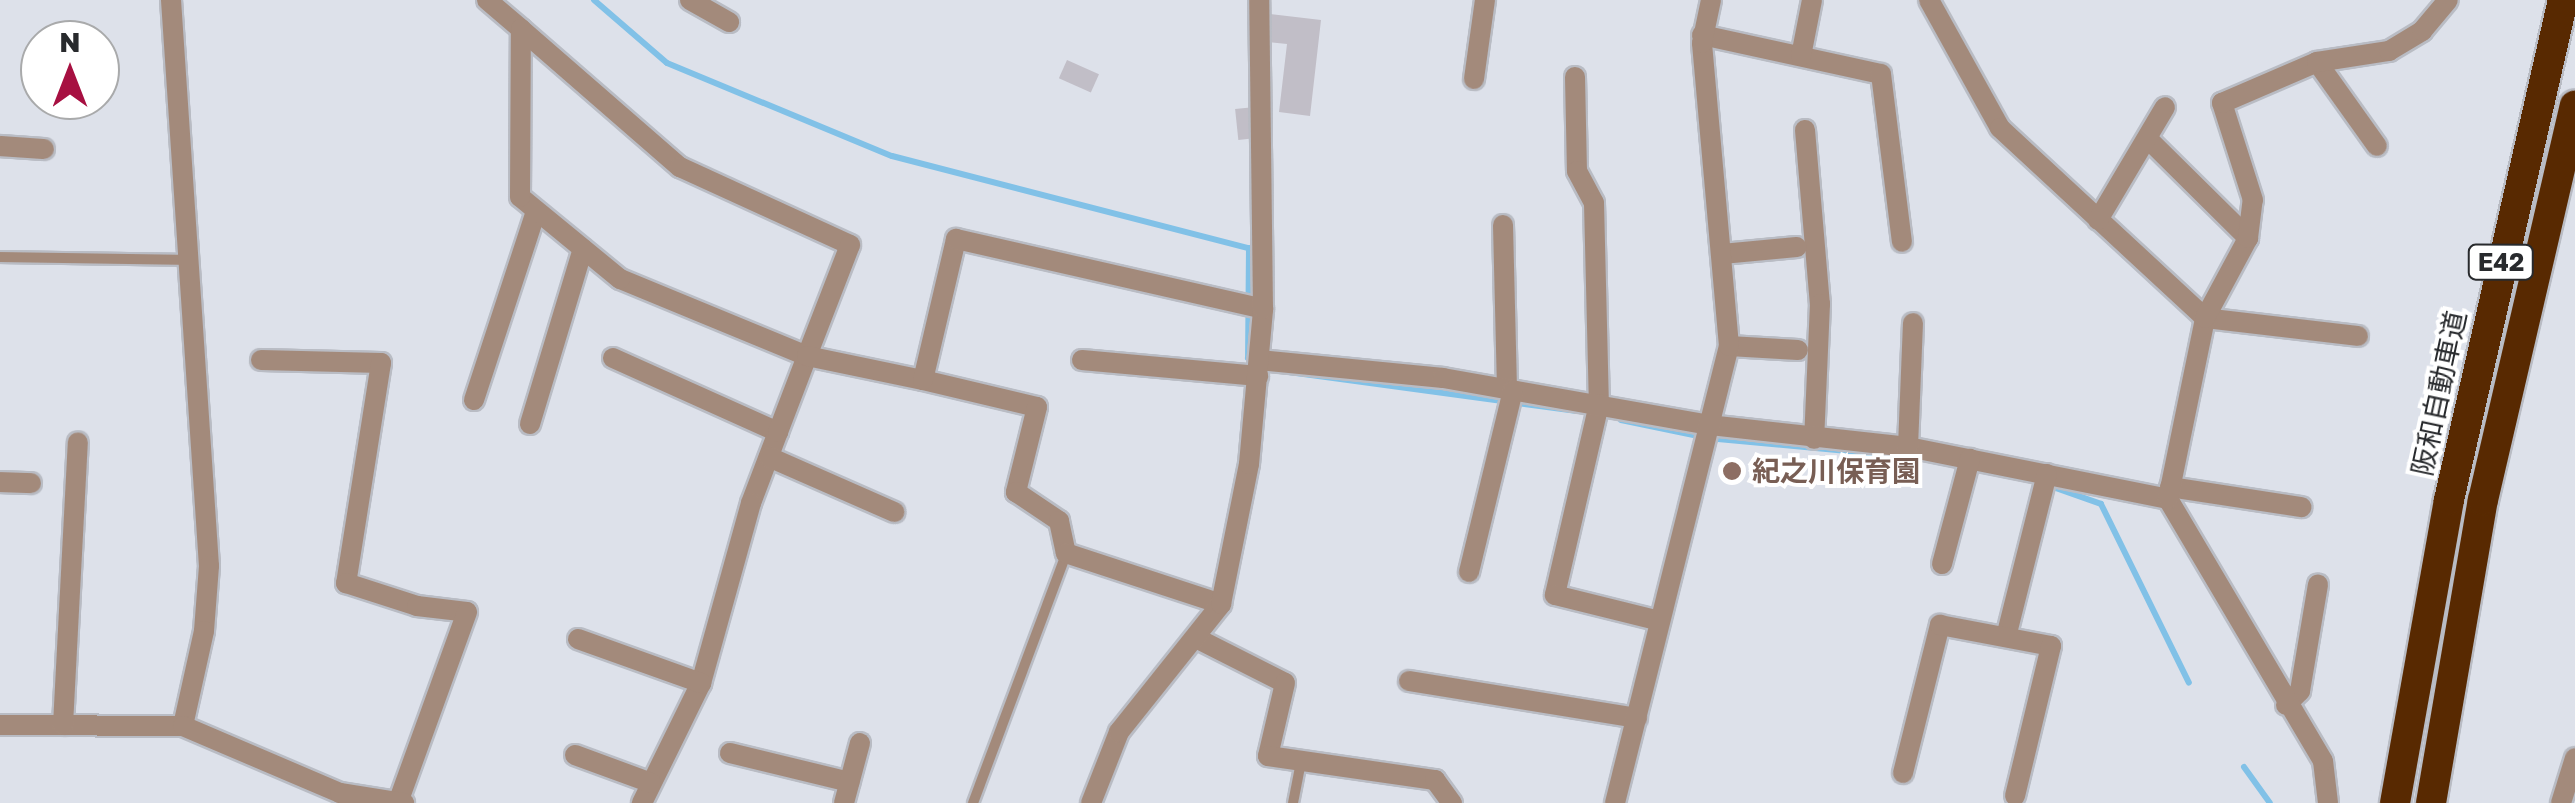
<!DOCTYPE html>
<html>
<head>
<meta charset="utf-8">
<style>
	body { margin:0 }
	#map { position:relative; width:2575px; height:803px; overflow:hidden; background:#dde1ea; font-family:"Golos Text","Noto Sans JP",sans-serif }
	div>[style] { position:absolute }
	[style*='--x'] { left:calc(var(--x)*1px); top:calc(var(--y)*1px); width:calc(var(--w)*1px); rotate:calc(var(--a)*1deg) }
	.stream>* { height:6px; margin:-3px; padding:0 3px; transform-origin:3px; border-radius:3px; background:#81c1e7 }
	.building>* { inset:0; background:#c1bec7; transform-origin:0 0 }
	.roads { filter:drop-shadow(2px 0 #b9bcc4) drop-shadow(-2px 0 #b9bcc4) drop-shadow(0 2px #b9bcc4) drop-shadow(0 -2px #b9bcc4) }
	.lane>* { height:10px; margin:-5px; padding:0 5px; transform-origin:5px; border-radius:5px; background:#a38a7b }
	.street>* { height:20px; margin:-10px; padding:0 10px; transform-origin:10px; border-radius:10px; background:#a38a7b }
	.highway>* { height:30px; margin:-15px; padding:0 15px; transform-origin:15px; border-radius:15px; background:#582901 }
	.dots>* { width:28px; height:28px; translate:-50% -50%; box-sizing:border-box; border:5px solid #fff; border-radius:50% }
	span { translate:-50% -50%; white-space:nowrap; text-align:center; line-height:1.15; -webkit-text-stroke:8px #fff; paint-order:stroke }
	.shield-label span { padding:2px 8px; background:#fff; border:2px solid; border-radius:8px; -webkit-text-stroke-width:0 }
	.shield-label { font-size:25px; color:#282a2d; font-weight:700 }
	.street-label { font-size:28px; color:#282a2d }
	.education-label { font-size:28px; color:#785e54; font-weight:700 }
	.left { translate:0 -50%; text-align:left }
	.north { position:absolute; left:20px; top:20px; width:100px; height:100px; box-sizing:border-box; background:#fff; border:2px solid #a9aaab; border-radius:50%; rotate:0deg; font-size:28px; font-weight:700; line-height:40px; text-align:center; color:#282a2d }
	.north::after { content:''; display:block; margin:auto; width:35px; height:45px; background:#a71041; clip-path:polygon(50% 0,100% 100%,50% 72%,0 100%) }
</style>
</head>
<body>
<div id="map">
	<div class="stream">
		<div style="--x:594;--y:0;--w:96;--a:40.8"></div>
		<div style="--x:667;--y:63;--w:243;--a:22.5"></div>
		<div style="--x:892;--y:156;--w:369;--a:14.5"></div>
		<div style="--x:1249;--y:248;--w:110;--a:90.5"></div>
		<div style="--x:1248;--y:358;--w:8;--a:45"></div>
		<div style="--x:1266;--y:369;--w:312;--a:7.7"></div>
		<div style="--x:1621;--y:420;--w:79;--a:11.7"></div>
		<div style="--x:1718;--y:439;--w:194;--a:5.3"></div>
		<div style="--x:2050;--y:486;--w:54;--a:19.4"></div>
		<div style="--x:2101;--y:504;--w:199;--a:63.8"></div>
		<div style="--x:2244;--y:767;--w:44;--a:54.2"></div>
	</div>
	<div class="building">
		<div style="clip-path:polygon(1270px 14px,1321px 20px,1310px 116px,1279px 112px,1287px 44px,1268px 42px)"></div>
		<div style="left:1067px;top:60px;width:35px;height:20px;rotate:24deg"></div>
		<div style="left:1255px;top:107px;width:31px;height:20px;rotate:84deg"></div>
	</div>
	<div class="roads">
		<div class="lane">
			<div style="--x:0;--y:257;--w:189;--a:0.9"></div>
			<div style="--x:973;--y:803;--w:266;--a:-69.5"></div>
			<div style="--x:1293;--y:803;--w:42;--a:-79"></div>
		</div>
		<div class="street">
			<div style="--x:171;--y:0;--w:567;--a:86.16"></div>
			<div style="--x:209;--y:566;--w:65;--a:94.4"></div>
			<div style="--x:204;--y:631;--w:97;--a:102.5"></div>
			<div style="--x:487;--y:0;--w:45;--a:40.5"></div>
			<div style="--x:690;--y:0;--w:45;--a:29.4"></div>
			<div style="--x:1929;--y:0;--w:146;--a:61"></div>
			<div style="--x:2000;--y:128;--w:280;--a:42.8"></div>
			<div style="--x:2205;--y:318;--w:154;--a:6.7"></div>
			<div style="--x:1702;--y:35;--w:183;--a:12.3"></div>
			<div style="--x:1881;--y:74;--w:169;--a:82.9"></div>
			<div style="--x:1801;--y:56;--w:57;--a:-78.9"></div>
			<div style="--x:2317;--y:62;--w:103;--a:54.5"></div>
			<div style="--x:1575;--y:77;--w:94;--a:88.8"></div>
			<div style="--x:1577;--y:171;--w:36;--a:62"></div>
			<div style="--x:1594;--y:203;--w:201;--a:88.6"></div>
			<div style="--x:1599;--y:404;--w:196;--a:103"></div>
			<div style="--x:1555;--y:595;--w:108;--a:13.9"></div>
			<div style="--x:1474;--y:79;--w:80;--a:-82.1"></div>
			<div style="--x:1805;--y:130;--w:175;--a:85.1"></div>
			<div style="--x:1820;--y:304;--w:135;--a:92.5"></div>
			<div style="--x:2148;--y:139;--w:141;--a:44.7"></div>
			<div style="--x:0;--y:146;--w:44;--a:3.9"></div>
			<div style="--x:2098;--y:220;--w:131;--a:-59.3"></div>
			<div style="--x:1503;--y:225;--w:164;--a:88.6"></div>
			<div style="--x:1722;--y:254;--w:75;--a:-5.3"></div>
			<div style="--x:1729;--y:346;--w:69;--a:3.3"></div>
			<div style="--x:613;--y:358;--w:181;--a:24.2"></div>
			<div style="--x:778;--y:432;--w:76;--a:110.8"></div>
			<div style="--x:751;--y:503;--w:187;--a:105.5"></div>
			<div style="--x:701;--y:683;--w:134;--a:116.2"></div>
			<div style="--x:261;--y:360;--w:120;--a:1.4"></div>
			<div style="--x:381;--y:363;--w:223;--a:99"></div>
			<div style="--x:346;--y:583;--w:75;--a:17.9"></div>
			<div style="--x:417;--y:606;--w:50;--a:6.8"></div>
			<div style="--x:467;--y:612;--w:203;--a:109.9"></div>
			<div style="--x:1082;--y:360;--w:177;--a:5.2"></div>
			<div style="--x:1259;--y:360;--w:185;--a:5.6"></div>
			<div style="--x:1443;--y:378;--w:270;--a:10"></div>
			<div style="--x:1709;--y:425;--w:200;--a:6.3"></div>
			<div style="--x:1908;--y:447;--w:265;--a:11.3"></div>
			<div style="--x:923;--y:380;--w:117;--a:13.3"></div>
			<div style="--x:1037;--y:407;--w:88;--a:103.9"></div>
			<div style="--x:1016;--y:492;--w:52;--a:34"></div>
			<div style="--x:1059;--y:521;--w:33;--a:78"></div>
			<div style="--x:1066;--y:553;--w:163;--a:18.2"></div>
			<div style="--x:474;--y:400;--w:199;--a:-71.8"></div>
			<div style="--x:530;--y:424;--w:183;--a:-73.2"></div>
			<div style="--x:778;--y:432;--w:81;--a:-69.1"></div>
			<div style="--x:807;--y:356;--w:202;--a:-157.6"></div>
			<div style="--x:620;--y:279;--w:129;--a:-140.6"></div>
			<div style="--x:520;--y:197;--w:168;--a:-89.7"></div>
			<div style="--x:521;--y:29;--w:211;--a:41"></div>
			<div style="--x:680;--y:167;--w:187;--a:24.6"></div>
			<div style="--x:850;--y:245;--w:119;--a:111.2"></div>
			<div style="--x:807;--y:356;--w:118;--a:11.7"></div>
			<div style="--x:923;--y:380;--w:145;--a:-76.8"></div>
			<div style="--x:956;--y:239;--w:315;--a:12.8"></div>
			<div style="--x:1908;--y:447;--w:124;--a:-87.7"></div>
			<div style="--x:769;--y:457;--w:137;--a:23.7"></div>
			<div style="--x:0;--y:482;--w:31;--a:2"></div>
			<div style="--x:2170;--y:487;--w:133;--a:8.7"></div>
			<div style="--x:1942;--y:564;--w:109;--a:-75.1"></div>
			<div style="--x:1469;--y:572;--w:187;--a:-76.4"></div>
			<div style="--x:2006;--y:637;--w:168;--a:-75.9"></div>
			<div style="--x:578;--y:639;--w:131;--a:19.7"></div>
			<div style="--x:1198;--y:639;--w:97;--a:26.8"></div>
			<div style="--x:1285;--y:683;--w:75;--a:103.1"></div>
			<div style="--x:1268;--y:756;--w:169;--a:8.2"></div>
			<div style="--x:1435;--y:780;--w:29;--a:54"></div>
			<div style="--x:1409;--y:681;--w:231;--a:9.2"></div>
			<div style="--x:2286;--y:705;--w:20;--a:-45"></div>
			<div style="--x:2300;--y:691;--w:108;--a:-80.4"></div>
			<div style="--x:0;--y:725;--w:183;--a:0.3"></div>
			<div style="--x:183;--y:726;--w:171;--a:23.1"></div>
			<div style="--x:340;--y:793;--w:65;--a:8.9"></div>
			<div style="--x:63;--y:725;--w:283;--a:-87"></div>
			<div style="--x:730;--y:753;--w:123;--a:13.6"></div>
			<div style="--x:575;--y:755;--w:81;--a:20.2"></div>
			<div style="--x:1903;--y:773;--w:153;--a:-76"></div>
			<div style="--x:1940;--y:625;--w:113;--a:10.7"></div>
			<div style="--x:2051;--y:646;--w:154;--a:103.5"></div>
			<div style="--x:844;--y:803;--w:62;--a:-75.1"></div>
			<div style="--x:1091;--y:803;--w:76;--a:-68.5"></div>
			<div style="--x:1119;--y:732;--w:164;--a:-51.4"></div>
			<div style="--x:1221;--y:604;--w:143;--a:-78.7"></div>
			<div style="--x:1249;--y:464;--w:156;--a:-84.8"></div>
			<div style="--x:1263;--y:309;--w:309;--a:-90.7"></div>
			<div style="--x:1615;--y:803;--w:471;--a:-76"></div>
			<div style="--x:1729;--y:346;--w:304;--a:-95.1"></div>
			<div style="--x:1702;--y:43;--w:44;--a:-78.2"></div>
			<div style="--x:2328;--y:803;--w:42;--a:-96.8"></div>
			<div style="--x:2323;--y:761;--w:304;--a:-120.6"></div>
			<div style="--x:2168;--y:499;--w:185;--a:-78.4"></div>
			<div style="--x:2205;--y:318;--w:91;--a:-61.7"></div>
			<div style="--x:2248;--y:238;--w:38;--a:-83"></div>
			<div style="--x:2253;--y:200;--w:102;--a:-107.7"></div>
			<div style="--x:2222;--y:103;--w:103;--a:-23.3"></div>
			<div style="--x:2317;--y:62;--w:73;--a:-8.7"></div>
			<div style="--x:2389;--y:51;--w:39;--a:-31"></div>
			<div style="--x:2422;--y:31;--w:40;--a:-50"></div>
			<div style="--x:2561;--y:803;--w:47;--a:-72.7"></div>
		</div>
		<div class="highway">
			<div style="--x:2395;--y:803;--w:308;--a:-79.9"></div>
			<div style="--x:2449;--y:500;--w:513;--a:-77.16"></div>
			<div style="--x:2431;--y:803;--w:307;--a:-80.3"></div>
			<div style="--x:2483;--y:500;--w:405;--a:-76.9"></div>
		</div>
	</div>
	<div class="dots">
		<div style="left:1732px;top:471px;background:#8d6e63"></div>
	</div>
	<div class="shield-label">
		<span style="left:2501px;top:262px">E42</span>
	</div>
	<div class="street-label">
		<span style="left:2439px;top:393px;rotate:-78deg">阪和自動車道</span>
	</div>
	<div class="education-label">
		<span class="left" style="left:1752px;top:471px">紀之川保育園</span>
	</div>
	<div class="north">N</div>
</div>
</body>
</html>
